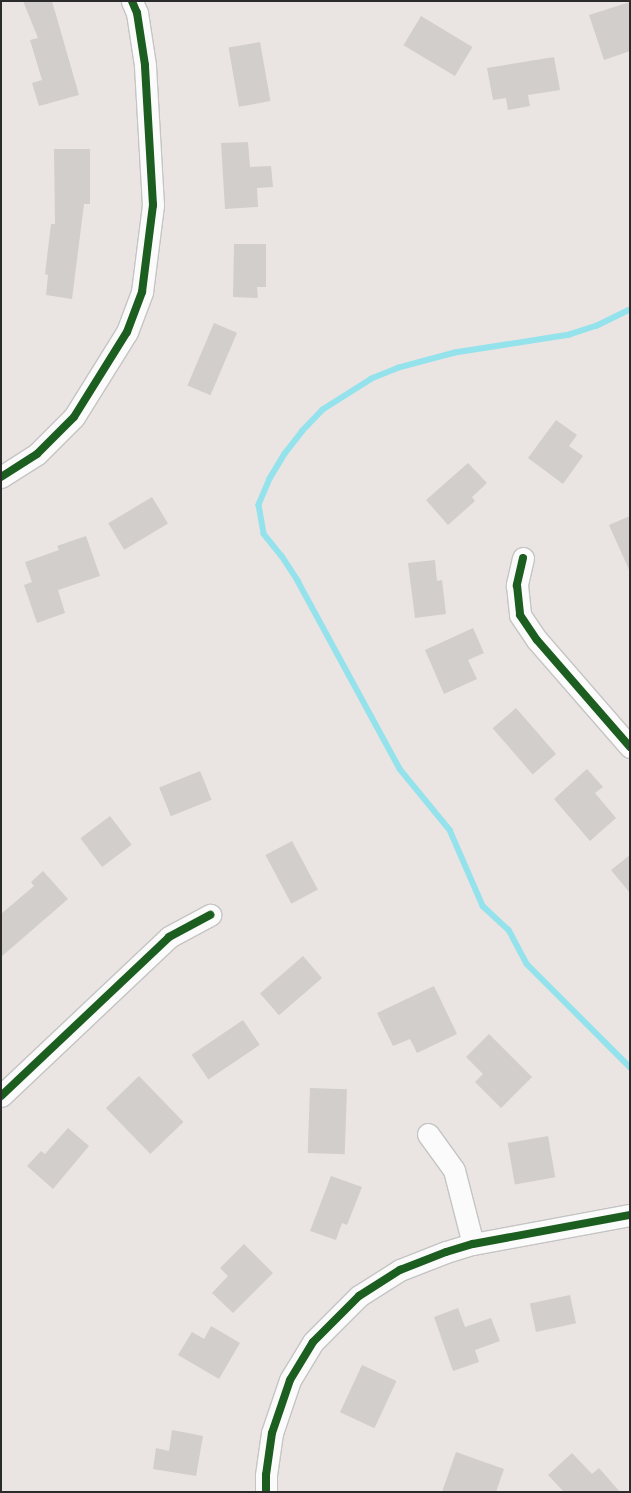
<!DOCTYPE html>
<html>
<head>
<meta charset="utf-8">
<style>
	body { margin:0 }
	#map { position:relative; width:631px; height:1493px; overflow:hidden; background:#eae5e2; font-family:Poppins,sans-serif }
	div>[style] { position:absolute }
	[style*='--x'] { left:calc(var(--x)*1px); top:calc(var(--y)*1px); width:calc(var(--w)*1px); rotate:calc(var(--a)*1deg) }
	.stream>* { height:5.5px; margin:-2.75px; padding:0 2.75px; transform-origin:2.75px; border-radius:2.75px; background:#94e2ec }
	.building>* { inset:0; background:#d1cecb; transform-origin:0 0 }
	.roads { filter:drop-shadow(1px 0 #c5c4c4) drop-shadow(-1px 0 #c5c4c4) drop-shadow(0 1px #c5c4c4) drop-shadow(0 -1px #c5c4c4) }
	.minor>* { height:21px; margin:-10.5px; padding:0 10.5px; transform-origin:10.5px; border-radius:10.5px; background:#fcfbfb }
	.cycleway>* { height:8px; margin:-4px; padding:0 4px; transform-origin:4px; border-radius:4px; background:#1b5e20 }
	span { translate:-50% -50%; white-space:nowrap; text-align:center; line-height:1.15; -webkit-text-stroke:5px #fff; paint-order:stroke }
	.frame { position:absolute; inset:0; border:2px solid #2b2b2b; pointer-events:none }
</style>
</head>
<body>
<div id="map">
	<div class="stream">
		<div style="--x:630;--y:310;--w:37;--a:154"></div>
		<div style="--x:597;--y:326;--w:28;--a:162"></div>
		<div style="--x:570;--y:335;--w:116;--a:171.1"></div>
		<div style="--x:455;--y:353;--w:58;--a:165"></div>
		<div style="--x:399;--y:368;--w:29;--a:158"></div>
		<div style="--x:372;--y:379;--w:58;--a:147.7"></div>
		<div style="--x:323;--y:410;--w:29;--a:134"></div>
		<div style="--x:303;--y:431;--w:29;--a:128"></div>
		<div style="--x:285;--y:454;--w:29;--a:121"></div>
		<div style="--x:270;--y:479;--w:28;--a:113"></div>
		<div style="--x:259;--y:505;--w:29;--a:80"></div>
		<div style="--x:264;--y:534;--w:28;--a:51"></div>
		<div style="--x:282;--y:556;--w:30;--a:57"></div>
		<div style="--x:298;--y:581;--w:214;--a:61.5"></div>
		<div style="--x:400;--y:769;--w:79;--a:50.7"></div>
		<div style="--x:450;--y:830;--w:83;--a:66.5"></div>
		<div style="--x:483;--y:906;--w:35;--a:43"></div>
		<div style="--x:509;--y:930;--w:38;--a:62"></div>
		<div style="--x:527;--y:964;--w:146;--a:45"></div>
	</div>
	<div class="building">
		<div style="clip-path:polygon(23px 1px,52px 1px,79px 95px,39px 106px,32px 83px,42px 80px,30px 40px,38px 38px)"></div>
		<div style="clip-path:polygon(630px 2px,630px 51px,604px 60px,589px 15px)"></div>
		<div style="left:421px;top:16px;width:60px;height:34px;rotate:31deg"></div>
		<div style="left:260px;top:42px;width:60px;height:32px;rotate:80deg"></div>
		<div style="clip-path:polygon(554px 57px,560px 90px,528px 95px,530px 106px,508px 110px,506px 98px,493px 100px,487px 68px)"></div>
		<div style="clip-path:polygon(248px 142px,250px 167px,271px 166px,273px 187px,257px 188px,258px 207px,225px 209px,221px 143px)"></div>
		<div style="clip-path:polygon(54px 149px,90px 149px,90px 204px,84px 204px,72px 299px,46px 295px,48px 275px,45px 274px,51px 224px,55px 224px)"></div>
		<div style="clip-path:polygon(234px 244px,266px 244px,266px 287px,257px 287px,258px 298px,233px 297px)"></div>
		<div style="left:214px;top:323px;width:25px;height:68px;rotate:23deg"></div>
		<div style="clip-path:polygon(556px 420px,577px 435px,569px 446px,583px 456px,563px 484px,528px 458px)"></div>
		<div style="clip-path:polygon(468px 463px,487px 483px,472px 497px,475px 501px,448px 525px,426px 500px)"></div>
		<div style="left:152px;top:497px;width:31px;height:51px;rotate:59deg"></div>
		<div style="clip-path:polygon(630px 516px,630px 572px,609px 525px)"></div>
		<div style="clip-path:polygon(86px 536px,100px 576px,58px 590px,65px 613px,37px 623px,24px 585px,32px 582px,25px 562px,59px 550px,57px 546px)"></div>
		<div style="clip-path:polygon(435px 560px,437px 581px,442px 580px,446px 614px,415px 618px,408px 563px)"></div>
		<div style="clip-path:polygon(473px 628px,484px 653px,468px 660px,477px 679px,444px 694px,425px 650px)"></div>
		<div style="left:516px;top:708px;width:61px;height:31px;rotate:49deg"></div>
		<div style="clip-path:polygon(587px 769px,603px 787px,595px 793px,616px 818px,590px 841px,554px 799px)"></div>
		<div style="left:200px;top:771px;width:31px;height:44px;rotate:68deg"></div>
		<div style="left:110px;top:816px;width:36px;height:37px;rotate:53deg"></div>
		<div style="left:292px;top:841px;width:55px;height:30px;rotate:62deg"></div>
		<div style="clip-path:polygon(630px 855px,630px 893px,611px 870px)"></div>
		<div style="clip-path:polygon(43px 871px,68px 899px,1px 957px,1px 914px,34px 886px,31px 882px)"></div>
		<div style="left:303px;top:956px;width:29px;height:57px;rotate:49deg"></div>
		<div style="clip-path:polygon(434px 986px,457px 1034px,417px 1053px,410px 1039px,393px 1046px,377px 1013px)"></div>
		<div style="left:243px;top:1020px;width:30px;height:62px;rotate:56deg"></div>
		<div style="clip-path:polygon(489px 1034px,532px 1077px,501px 1108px,475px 1082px,483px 1074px,466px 1057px)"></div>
		<div style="left:139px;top:1076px;width:64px;height:46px;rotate:46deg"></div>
		<div style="left:310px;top:1088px;width:37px;height:65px;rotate:2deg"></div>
		<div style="clip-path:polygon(68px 1128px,89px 1146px,53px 1189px,27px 1166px,41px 1151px,45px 1154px)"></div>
		<div style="left:548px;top:1136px;width:42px;height:41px;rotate:80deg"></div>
		<div style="clip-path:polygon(331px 1176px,362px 1187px,347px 1225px,342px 1223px,336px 1240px,310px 1231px)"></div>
		<div style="clip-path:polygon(244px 1244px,273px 1273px,233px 1313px,212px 1293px,228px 1276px,220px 1268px)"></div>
		<div style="left:570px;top:1295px;width:29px;height:41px;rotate:78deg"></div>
		<div style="clip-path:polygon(458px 1308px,465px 1327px,491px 1318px,500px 1341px,475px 1350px,479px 1362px,453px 1371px,434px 1317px)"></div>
		<div style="clip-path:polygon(211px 1326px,240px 1343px,219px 1379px,178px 1355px,192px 1332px,204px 1339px)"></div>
		<div style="left:362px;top:1365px;width:38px;height:52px;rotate:25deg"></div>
		<div style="clip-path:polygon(172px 1430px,203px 1436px,196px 1476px,153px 1469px,156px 1448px,169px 1451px)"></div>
		<div style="clip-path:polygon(456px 1452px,504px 1469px,496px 1492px,442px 1492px)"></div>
		<div style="clip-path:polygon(572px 1453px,592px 1474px,599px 1468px,620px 1492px,564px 1492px,548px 1475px)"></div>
	</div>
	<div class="roads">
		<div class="minor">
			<div style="--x:1;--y:477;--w:43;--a:-32.6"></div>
			<div style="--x:37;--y:454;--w:52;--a:-45"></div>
			<div style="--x:74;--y:417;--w:100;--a:-58.1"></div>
			<div style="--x:127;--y:332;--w:43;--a:-69.4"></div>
			<div style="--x:142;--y:292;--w:88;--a:-82.8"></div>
			<div style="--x:153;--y:205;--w:140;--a:-93.3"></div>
			<div style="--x:145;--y:65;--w:53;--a:-98.7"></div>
			<div style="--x:137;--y:13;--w:13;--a:-113"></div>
			<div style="--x:523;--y:558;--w:28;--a:103"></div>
			<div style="--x:517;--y:585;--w:30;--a:84"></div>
			<div style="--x:520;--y:615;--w:30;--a:56"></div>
			<div style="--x:537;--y:640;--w:142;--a:49"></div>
			<div style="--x:1;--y:1096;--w:231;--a:-43.4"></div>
			<div style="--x:169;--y:937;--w:47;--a:-28.2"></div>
			<div style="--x:428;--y:1134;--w:44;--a:54.2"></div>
			<div style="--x:454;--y:1170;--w:76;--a:75.6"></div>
			<div style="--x:266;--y:1492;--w:17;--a:-90"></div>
			<div style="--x:266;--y:1475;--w:42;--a:-81.9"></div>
			<div style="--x:272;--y:1433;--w:56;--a:-71.2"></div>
			<div style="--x:290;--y:1380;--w:44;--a:-58.8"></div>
			<div style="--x:313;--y:1342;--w:65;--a:-45"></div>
			<div style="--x:359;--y:1296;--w:49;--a:-32.4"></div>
			<div style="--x:400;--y:1270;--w:49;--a:-21.4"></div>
			<div style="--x:446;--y:1252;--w:28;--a:-17"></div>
			<div style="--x:473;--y:1244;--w:160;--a:-10.5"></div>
		</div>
	</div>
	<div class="cycleway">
		<div style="--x:1;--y:477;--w:43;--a:-32.6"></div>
		<div style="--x:37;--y:454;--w:52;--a:-45"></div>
		<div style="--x:74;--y:417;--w:100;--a:-58.1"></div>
		<div style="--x:127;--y:332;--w:43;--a:-69.4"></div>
		<div style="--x:142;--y:292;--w:88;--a:-82.8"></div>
		<div style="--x:153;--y:205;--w:140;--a:-93.3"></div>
		<div style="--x:145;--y:65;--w:53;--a:-98.7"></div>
		<div style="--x:137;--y:13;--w:13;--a:-113"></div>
		<div style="--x:523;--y:558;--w:28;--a:103"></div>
		<div style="--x:517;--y:585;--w:30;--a:84"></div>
		<div style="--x:520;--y:615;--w:30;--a:56"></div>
		<div style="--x:537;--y:640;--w:142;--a:49"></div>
		<div style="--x:1;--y:1096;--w:231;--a:-43.4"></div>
		<div style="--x:169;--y:937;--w:47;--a:-28.2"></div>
		<div style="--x:266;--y:1492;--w:17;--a:-90"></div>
		<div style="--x:266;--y:1475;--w:42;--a:-81.9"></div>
		<div style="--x:272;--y:1433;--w:56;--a:-71.2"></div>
		<div style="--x:290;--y:1380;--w:44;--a:-58.8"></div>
		<div style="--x:313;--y:1342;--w:65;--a:-45"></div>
		<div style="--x:359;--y:1296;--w:49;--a:-32.4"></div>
		<div style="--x:400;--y:1270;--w:49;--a:-21.4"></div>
		<div style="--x:446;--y:1252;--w:28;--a:-17"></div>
		<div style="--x:473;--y:1244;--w:160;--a:-10.5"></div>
	</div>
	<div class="frame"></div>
</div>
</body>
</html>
